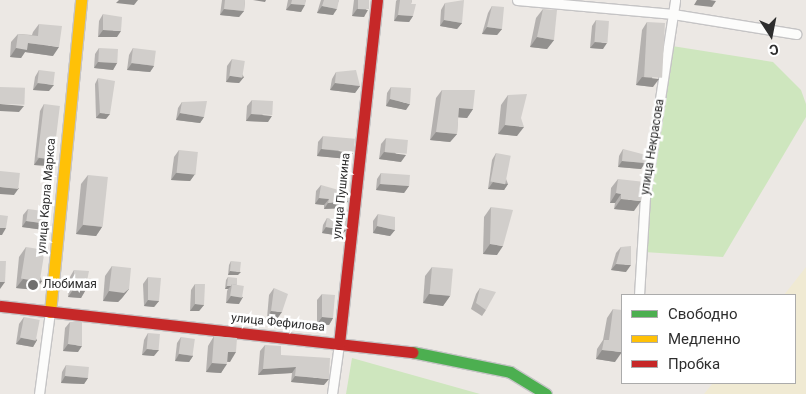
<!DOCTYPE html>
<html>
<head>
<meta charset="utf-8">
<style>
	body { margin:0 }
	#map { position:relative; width:806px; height:394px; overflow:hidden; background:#ece8e4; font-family:Roboto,sans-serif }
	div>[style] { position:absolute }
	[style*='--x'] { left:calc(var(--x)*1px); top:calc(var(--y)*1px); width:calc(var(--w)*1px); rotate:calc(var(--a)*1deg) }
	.green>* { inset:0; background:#cee6be }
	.sand>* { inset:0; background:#f0ead3 }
	.roads { filter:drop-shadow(1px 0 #c5c4c5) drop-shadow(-1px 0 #c5c4c5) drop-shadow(0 1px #c5c4c5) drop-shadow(0 -1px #c5c4c5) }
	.street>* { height:9px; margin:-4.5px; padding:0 4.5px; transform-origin:4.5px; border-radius:4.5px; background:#fcfcfb }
	.fast>* { height:11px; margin:-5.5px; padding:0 5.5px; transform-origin:5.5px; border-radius:5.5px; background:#4caf50 }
	.slow>* { height:11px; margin:-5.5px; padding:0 5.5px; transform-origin:5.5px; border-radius:5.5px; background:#ffc107 }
	.jam>* { height:11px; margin:-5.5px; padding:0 5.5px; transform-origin:5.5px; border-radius:5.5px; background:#c62828 }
	.wall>* { inset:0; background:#b4b1af }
	.shaded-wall>* { inset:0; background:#92908e }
	.building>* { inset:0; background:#d1cecb; transform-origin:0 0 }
	.dots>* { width:14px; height:14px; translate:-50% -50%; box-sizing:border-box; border:2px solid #fff; border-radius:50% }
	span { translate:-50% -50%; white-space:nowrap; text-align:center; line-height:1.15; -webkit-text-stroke:5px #fff; paint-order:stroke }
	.street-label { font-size:12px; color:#2e2e2e }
	.poi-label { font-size:12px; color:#2e2e2e }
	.left { translate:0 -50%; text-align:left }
	.legend { position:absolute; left:621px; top:294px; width:175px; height:90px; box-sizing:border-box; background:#fff; border:1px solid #ababab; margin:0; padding:6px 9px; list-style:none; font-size:15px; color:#2e2e2e }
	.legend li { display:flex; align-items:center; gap:10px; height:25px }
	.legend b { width:25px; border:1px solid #ababab }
	.north { position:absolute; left:746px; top:10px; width:50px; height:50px; -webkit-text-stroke:4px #fff; paint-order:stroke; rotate:169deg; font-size:14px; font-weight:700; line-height:20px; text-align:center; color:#2e2e2e }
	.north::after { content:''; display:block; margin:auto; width:18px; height:22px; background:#2e2e2e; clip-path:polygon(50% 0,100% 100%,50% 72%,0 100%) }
</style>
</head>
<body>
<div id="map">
	<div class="green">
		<div style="clip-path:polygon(672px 46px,773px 62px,801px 90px,806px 104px,806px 117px,723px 257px,644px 252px,663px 70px)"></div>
		<div style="clip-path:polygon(352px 358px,480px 394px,346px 394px)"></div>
	</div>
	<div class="sand">
		<div style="clip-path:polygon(806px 267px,806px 394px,704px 394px,713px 383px,795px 383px,795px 295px,784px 295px)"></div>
	</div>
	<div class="roads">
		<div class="street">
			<div style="--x:517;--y:0;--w:157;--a:5.1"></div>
			<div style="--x:673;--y:14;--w:125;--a:9.2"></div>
			<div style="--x:639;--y:295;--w:98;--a:-86.5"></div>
			<div style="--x:645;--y:197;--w:199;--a:-81.3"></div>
			<div style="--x:39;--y:394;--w:83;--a:-82.4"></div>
			<div style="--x:332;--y:394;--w:50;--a:-82"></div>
		</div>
		<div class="fast">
			<div style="--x:412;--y:352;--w:100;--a:11.5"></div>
			<div style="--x:510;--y:372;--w:42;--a:31.4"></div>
		</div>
		<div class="slow">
			<div style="--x:50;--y:312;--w:314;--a:-84.3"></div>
		</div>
		<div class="jam">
			<div style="--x:0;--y:306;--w:415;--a:6.4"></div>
			<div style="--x:339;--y:344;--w:346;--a:-83.7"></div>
		</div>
	</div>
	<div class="wall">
		<div style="clip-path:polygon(222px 0,245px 0,244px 11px,239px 17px,220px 15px)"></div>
		<div style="clip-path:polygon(288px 0,306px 0,301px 12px,286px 10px)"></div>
		<div style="clip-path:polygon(321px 0,339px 0,333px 15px,317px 13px)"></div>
		<div style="clip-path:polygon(354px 0,369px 0,364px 17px,352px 16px)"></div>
		<div style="clip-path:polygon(397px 0,412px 0,411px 4px,413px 16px,409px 22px,394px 21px,396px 1px)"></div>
		<div style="clip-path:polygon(445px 3px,462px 23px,457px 29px,440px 26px,441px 10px)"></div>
		<div style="clip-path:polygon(492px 6px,502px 29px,497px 35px,482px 34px,488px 13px)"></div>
		<div style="clip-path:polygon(543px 9px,554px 40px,547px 49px,530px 47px,536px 18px)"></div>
		<div style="clip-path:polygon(103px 14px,117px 37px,98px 37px,99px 21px)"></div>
		<div style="clip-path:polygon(596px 20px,603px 49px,590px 48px,592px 26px)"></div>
		<div style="clip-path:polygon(647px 22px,653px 87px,636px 85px,642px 30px)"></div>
		<div style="clip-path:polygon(39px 24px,53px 56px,25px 52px,21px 58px,10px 57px,11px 42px,18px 34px,32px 35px,33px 32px)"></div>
		<div style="clip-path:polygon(99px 48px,117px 63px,113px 70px,94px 68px,95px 54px)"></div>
		<div style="clip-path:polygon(133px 48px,154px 66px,150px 72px,127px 70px,129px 55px)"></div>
		<div style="clip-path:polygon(232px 59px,244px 77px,239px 83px,226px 82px,227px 66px)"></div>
		<div style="clip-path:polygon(39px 70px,49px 91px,33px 90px,35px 77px)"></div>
		<div style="clip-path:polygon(336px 72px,360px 86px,355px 93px,330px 90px,332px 79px)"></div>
		<div style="clip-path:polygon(98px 78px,106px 119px,96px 118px,95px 84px)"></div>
		<div style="clip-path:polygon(391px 87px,406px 110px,386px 106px,387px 93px)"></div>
		<div style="clip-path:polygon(442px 90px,473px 109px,467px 118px,458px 117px,457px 134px,450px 142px,430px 140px,436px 98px)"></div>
		<div style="clip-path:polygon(508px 95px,521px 118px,517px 136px,498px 134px,501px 105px)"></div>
		<div style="clip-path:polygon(252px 100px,268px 122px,246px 121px,247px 106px)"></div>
		<div style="clip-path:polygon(182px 102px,204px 117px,200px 123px,176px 120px,178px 108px)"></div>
		<div style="clip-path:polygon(44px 104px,54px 160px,49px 166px,34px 165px,40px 111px)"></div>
		<div style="clip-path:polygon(323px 136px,348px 159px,317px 156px,318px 142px)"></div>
		<div style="clip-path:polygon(386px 138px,401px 162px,379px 159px,381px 144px)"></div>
		<div style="clip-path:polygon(623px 149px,645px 163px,641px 169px,618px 167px,619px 156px)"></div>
		<div style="clip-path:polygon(179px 150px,195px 174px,190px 181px,171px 180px,174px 157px)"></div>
		<div style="clip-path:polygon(496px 153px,508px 184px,504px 190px,488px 189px,492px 160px)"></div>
		<div style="clip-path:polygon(381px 173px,409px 186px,404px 193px,376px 190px,377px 179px)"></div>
		<div style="clip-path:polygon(88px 175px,102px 227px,96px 236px,76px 234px,81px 184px)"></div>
		<div style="clip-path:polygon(618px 179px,634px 211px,614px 209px,615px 203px,610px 203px,611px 188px)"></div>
		<div style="clip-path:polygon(321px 185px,344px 208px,324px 209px,324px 205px,315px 204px,316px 191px)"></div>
		<div style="clip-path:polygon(491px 207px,497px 255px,483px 254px,484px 217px)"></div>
		<div style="clip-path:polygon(28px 209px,44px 230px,22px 227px,23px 215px)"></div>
		<div style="clip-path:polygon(378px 214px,395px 230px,390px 236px,373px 233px,373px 221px)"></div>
		<div style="clip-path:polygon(327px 218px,346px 230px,341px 236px,322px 233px,323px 225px)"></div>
		<div style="clip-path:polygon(26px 247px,42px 281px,36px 290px,16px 288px,19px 257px)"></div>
		<div style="clip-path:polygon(621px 247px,626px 272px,611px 270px,616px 253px)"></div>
		<div style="clip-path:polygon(231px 261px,238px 275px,228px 275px,229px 265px)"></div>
		<div style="clip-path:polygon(112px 266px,129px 289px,122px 298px,118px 302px,103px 301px,105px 276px)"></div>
		<div style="clip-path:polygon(432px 267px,450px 296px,443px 306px,423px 303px,425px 276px)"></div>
		<div style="clip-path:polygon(74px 270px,85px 291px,81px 298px,68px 297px,70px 277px)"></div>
		<div style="clip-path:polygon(148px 277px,159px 301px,154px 307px,144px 306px,143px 284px)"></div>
		<div style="clip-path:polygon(228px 277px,237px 285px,239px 304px,226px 303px,227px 291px,228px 289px,225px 289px,226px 280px)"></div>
		<div style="clip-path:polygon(195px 284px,204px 305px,199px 311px,190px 311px,191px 290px)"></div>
		<div style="clip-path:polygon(274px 288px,277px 319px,267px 318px,269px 295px)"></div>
		<div style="clip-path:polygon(480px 288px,486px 310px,482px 316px,471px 309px,476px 294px)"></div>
		<div style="clip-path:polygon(322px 294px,333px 318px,329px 325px,317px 324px,317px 300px)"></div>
		<div style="clip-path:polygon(613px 309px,615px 362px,596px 359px,597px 349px,603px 340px,607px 318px)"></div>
		<div style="clip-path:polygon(24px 317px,37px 340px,33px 347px,16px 344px,19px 324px)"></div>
		<div style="clip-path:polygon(70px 322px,78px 352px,63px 351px,65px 328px)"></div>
		<div style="clip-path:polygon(148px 333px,154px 356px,142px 355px,144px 340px)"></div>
		<div style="clip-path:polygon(214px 336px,230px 362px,227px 362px,221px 373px,206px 372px,208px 346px)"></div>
		<div style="clip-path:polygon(181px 337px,193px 356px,189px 362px,175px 361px,177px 343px)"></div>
		<div style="clip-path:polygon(265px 345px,281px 355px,324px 385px,291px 382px,292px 373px,258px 375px,260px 351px)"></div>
		<div style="clip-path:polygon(66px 365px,88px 378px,84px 384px,61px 383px,62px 372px)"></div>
	</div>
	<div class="shaded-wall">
		<div style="clip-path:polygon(119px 0,138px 0,134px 5px,116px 3px)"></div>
		<div style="clip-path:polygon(253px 0,266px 0,265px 2px)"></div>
		<div style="clip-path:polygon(697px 0,710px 0,716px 1px,712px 7px,694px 5px)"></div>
		<div style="clip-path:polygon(291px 4px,305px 5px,301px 12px,286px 10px)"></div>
		<div style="clip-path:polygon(322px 6px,337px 9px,333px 15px,317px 13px)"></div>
		<div style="clip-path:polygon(224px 9px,244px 11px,239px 17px,220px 15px)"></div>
		<div style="clip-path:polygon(357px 9px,368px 10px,364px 17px,352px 16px)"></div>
		<div style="clip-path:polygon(398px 15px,413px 16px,409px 22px,394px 21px)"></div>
		<div style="clip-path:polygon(444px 20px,462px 23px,457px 29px,440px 26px)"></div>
		<div style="clip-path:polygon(487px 27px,502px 29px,497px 35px,482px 34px)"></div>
		<div style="clip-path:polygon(103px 30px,121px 31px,117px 37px,98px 37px)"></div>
		<div style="clip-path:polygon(537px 37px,554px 40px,547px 49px,530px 47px)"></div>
		<div style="clip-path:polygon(595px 42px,607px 43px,603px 49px,590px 48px)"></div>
		<div style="clip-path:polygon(28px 43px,59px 47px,53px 56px,25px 52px,21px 58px,10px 57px,16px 48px)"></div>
		<div style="clip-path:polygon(98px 62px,117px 63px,113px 70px,94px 68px)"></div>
		<div style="clip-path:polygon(132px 63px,154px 66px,150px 72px,127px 70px)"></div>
		<div style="clip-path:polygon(230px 76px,244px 77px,239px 83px,226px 82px)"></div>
		<div style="clip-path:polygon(642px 77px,659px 79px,653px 87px,636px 85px)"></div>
		<div style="clip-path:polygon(38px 83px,54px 85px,49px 91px,33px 90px)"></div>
		<div style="clip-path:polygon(335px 83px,360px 86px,355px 93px,330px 90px)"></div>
		<div style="clip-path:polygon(390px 99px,410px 104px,406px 110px,386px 106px)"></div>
		<div style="clip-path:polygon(0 104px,24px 106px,19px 112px,0 111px)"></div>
		<div style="clip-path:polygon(459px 108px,473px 109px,467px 118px,453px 117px)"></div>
		<div style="clip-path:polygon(100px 113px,110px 114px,106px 119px,96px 118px)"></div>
		<div style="clip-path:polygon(180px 113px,204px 117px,200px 123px,176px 120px)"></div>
		<div style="clip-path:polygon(251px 114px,272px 116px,268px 122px,246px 121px)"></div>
		<div style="clip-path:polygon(505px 125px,524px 127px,517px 136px,498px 134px)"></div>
		<div style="clip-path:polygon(436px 132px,457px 134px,450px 142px,430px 140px)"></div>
		<div style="clip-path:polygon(321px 149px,353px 153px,348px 159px,317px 156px)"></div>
		<div style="clip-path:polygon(384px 152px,406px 155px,401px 162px,379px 159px)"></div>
		<div style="clip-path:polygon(39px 158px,54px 160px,49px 166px,34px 165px)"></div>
		<div style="clip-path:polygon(622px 161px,645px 163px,641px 169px,618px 167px)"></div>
		<div style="clip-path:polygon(176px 173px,195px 174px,190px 181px,171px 180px)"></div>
		<div style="clip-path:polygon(493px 182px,508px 184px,504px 190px,488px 189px)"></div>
		<div style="clip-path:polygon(380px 184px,409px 186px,404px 193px,376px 190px)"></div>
		<div style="clip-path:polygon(0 187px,19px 188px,14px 195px,0 194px)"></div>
		<div style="clip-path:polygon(616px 193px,621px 194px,615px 203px,610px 203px)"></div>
		<div style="clip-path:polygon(319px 198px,329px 199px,324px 205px,315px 204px)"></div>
		<div style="clip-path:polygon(621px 199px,641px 201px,634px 211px,614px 209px)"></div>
		<div style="clip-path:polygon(348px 201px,344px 208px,324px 209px,328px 203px)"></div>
		<div style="clip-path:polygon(26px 221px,49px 224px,44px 230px,22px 227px)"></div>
		<div style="clip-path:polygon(83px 225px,102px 227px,96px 236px,76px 234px)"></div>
		<div style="clip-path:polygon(377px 226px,395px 230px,390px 236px,373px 233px)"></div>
		<div style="clip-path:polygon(326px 227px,346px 230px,341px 236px,322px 233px)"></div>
		<div style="clip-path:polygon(0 228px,6px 228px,2px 235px,0 235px)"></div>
		<div style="clip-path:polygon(490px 244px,503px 246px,497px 255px,483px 254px)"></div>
		<div style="clip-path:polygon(616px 264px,631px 265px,626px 272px,611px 270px)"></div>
		<div style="clip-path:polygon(230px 271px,241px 272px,238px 275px,228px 275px)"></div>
		<div style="clip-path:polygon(23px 279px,42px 281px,36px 290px,16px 288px)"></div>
		<div style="clip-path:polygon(0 282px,5px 282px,0 289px)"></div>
		<div style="clip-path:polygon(227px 286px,231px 286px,228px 289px,225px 289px)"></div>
		<div style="clip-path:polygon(129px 289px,122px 298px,118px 302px,103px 301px,109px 291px)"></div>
		<div style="clip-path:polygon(73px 290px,85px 291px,81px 298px,68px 297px)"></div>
		<div style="clip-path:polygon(429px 294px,450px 296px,443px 306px,423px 303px)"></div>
		<div style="clip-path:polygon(231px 296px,243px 297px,239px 304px,226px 303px)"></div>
		<div style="clip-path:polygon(148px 300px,159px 301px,154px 307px,144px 306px)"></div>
		<div style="clip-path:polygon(195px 304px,204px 305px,199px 311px,190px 311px)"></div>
		<div style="clip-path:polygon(271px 311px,282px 312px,277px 319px,267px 318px)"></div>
		<div style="clip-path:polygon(322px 317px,333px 318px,329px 325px,317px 324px)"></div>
		<div style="clip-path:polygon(21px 338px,37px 340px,33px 347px,16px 344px)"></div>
		<div style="clip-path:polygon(68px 344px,82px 346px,78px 352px,63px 351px)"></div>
		<div style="clip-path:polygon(147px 349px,159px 350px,154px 356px,142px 355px)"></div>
		<div style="clip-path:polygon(602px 350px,622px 352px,615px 362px,596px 359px)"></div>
		<div style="clip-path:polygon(228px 352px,236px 352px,230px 362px,221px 361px)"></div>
		<div style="clip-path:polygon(179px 354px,193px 356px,189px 362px,175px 361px)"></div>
		<div style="clip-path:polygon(212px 363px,227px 364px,221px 373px,206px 372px)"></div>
		<div style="clip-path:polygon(296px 367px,292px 373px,258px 375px,263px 369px)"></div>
		<div style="clip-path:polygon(65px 376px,88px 378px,84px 384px,61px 383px)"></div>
		<div style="clip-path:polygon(295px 376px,329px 379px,324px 385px,291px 382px)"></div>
	</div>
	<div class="building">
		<div style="clip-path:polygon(225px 0,245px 0,244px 11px,224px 9px)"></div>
		<div style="clip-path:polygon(292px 0,306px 0,305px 5px,291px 4px)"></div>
		<div style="clip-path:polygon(324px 0,339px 0,337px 9px,322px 6px)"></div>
		<div style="left:358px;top:0;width:11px;height:9px"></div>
		<div style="clip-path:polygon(400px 0,412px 0,411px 4px,416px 4px,413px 16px,398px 15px)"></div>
		<div style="clip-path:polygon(464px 0,462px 23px,444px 20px,445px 3px)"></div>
		<div style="clip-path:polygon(492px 6px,504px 7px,502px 29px,487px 27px)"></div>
		<div style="clip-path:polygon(543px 9px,557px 10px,554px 40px,537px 37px)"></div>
		<div style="clip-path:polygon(103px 14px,122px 17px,121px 31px,103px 30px)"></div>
		<div style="left:596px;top:20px;width:13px;height:22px;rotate:4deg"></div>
		<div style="left:647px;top:22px;width:18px;height:55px;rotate:3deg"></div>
		<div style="clip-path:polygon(39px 24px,62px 26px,59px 47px,28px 43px,27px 50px,16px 48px,18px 34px,38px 36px)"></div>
		<div style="left:99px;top:48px;width:19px;height:14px;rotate:3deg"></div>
		<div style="left:133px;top:48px;width:23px;height:15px;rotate:7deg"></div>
		<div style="left:232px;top:59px;width:13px;height:17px;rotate:9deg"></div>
		<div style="left:39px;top:70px;width:16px;height:13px;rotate:7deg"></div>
		<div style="clip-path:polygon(356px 70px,360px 86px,335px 83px,336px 72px)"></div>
		<div style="clip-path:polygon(98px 78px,115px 81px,110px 114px,100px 113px)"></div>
		<div style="left:0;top:87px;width:25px;height:17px;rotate:2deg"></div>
		<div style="clip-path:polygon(391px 87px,411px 88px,410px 104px,390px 99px)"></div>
		<div style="clip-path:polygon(442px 90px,475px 90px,473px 109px,459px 108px,457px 134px,436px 132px)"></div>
		<div style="clip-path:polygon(527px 94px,521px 118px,524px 127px,505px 125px,508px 95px)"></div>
		<div style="left:252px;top:100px;width:21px;height:14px;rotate:3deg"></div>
		<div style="clip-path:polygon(207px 101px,204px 117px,180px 113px,182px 102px)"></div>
		<div style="left:44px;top:104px;width:16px;height:54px;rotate:7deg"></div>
		<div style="left:323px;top:136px;width:32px;height:13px;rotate:5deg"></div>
		<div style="left:386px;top:138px;width:22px;height:14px;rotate:5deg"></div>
		<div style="clip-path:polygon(623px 149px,646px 155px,645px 163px,622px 161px)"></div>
		<div style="left:179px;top:150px;width:19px;height:23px;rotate:6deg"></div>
		<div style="left:496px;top:153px;width:15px;height:29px;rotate:11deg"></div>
		<div style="left:0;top:171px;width:20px;height:16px;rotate:6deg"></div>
		<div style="left:381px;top:173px;width:29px;height:11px;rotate:4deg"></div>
		<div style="left:88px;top:175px;width:20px;height:50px;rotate:6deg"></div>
		<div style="clip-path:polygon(618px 179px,645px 182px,641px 201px,621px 199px,621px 194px,616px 193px)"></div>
		<div style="clip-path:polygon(321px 185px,349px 193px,348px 201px,328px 203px,329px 199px,319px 198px)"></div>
		<div style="clip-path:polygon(491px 207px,513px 210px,503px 246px,490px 244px)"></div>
		<div style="left:28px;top:209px;width:22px;height:12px;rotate:8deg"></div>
		<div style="clip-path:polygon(378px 214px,395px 217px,395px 230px,377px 226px)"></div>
		<div style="clip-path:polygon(0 215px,8px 216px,6px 228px,0 228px)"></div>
		<div style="left:327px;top:218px;width:20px;height:9px;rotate:9deg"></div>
		<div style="clip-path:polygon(631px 246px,631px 265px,616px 264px,621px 247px)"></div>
		<div style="left:26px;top:247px;width:19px;height:32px;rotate:9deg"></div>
		<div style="clip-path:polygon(0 261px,6px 261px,5px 282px,0 282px)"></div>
		<div style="left:231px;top:261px;width:10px;height:10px;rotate:6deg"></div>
		<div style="clip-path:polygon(112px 266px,131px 268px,129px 289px,124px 293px,109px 291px)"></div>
		<div style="left:432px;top:267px;width:21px;height:27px;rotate:5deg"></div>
		<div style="clip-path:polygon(74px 270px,89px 271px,85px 291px,73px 290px)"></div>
		<div style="clip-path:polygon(148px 277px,161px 278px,159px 301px,148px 300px)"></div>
		<div style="clip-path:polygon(228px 277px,237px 278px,237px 285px,232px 284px,231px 286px,227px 286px)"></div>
		<div style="clip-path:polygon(195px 284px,205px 284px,204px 305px,195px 304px)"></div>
		<div style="left:232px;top:284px;width:12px;height:12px;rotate:9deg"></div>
		<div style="clip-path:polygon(274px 288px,288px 294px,282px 312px,271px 311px)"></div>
		<div style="clip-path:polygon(480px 288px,496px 292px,486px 310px,476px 303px)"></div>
		<div style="clip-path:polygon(322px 294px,335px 295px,333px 318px,322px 317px)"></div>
		<div style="clip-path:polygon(613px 309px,622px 310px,622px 352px,602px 350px,604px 340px,609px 340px)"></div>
		<div style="left:24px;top:317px;width:16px;height:21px;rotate:11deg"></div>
		<div style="clip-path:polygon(70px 322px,82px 322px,82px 346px,68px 344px)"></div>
		<div style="left:148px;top:333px;width:12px;height:16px;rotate:5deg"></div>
		<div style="clip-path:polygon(214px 336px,237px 338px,236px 352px,228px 352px,227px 364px,212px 363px)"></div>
		<div style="left:181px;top:337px;width:14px;height:17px;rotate:8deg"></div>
		<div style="clip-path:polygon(265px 345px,281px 346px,281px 355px,330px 358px,329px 379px,295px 376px,296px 367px,263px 369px)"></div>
		<div style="left:66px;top:365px;width:23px;height:11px;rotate:5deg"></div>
	</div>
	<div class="dots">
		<div style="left:33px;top:285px;background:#706f6e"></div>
	</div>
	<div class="street-label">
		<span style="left:653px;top:147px;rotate:-81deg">улица Некрасова</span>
		<span style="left:47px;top:196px;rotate:-85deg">улица Карла Маркса</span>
		<span style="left:342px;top:196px;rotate:-84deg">улица Пушкина</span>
		<span style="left:278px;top:323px;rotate:6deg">улица Фефилова</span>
	</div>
	<div class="poi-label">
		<span class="left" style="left:43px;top:285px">Любимая</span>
	</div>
	<ul class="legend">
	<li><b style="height:6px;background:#4caf50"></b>Свободно</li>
	<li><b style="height:6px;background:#ffc107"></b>Медленно</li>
	<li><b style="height:6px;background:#c62828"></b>Пробка</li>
	</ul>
	<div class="north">С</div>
</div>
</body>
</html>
